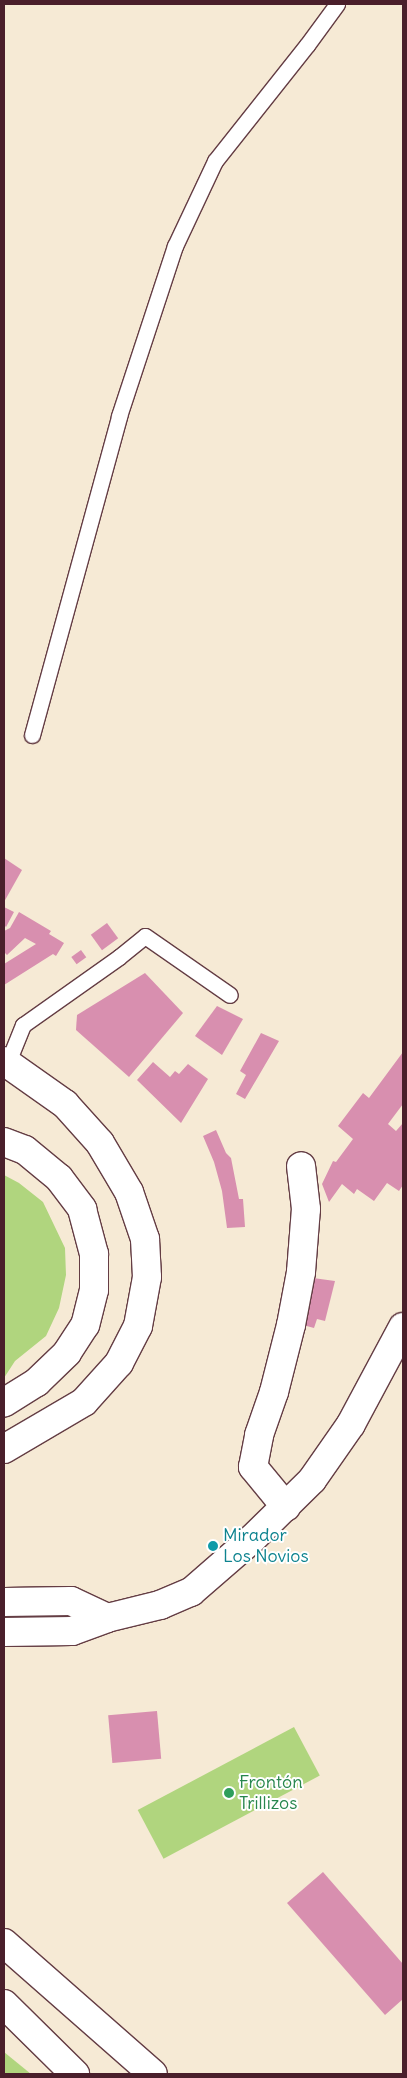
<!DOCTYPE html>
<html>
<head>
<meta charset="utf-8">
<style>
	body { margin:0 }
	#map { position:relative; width:407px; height:2078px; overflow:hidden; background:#f6ead5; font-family:Delius,sans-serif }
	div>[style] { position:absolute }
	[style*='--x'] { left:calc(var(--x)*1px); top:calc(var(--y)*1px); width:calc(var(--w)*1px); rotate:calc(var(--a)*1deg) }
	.green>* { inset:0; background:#b0d57e; transform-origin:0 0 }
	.building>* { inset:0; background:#d88faf; transform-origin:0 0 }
	.roads { filter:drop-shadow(1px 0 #643d44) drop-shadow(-1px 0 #643d44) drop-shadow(0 1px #643d44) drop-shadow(0 -1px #643d44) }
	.lane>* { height:15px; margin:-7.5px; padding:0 7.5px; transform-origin:7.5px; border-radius:7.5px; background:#fff }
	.street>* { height:28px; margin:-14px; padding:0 14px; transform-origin:14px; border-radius:14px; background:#fff }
	.secondary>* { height:28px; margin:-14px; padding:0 14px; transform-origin:14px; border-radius:14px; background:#fff }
	.primary>* { height:28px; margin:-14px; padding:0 14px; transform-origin:14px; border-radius:14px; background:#fff }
	.dots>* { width:14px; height:14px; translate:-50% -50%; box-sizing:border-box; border:2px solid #fff; border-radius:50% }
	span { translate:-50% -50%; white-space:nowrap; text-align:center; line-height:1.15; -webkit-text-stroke:4px #fff; paint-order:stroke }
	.culture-label { font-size:18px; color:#0d838f }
	.left { translate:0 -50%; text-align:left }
	.leisure-label { font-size:18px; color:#27864d }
	.frame { position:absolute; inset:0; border:5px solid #4a1f2b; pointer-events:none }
</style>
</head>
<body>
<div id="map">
	<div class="green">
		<div style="clip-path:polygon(4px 1175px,19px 1183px,43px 1202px,65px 1248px,66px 1275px,59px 1308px,46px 1336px,15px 1361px,4px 1378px)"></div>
		<div style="left:294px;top:1727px;width:55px;height:177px;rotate:62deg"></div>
		<div style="clip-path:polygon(4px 2052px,31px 2074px,4px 2074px)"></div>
	</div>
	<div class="building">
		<div style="clip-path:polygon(4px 858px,22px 870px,4px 902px)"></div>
		<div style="clip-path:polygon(4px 907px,14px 912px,6px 927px,4px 925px)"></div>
		<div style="clip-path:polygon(19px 912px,51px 931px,49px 934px,64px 943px,56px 956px,53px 954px,4px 985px,4px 964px,36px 944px,25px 938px,7px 955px,4px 952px,4px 931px,10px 928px)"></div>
		<div style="left:107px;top:923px;width:19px;height:20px;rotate:54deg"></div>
		<div style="left:81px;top:950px;width:9px;height:12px;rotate:54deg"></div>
		<div style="clip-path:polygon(145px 973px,183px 1013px,129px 1077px,76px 1030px,77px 1015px)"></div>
		<div style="clip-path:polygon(217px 1006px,243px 1019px,222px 1055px,195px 1036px)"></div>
		<div style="clip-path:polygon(261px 1033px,279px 1041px,245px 1099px,236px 1094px,246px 1075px,240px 1071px)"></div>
		<div style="clip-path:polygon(403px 1052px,403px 1104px,388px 1124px,396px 1131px,403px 1123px,403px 1185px,399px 1191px,387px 1183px,374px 1201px,357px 1189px,354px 1194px,342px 1184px,329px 1202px,322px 1184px,333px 1161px,336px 1162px,353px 1139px,338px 1126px,363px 1093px,369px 1098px)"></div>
		<div style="clip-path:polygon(153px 1062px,170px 1077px,175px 1071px,179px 1074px,188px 1064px,208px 1079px,181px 1123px,137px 1080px)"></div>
		<div style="clip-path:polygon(216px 1130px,226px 1153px,231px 1158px,239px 1199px,243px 1199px,245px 1227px,227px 1228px,222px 1191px,214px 1162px,203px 1136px)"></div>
		<div style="clip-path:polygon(313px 1278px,335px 1281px,325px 1321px,317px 1319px,314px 1328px,303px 1325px)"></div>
		<div style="left:157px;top:1711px;width:48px;height:49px;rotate:85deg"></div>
		<div style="clip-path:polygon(323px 1872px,403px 1964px,403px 1999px,385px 2015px,287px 1903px)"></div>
	</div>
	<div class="roads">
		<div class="lane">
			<div style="--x:32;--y:735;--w:331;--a:-74.7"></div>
			<div style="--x:119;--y:416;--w:179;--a:-71.8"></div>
			<div style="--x:175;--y:246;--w:94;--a:-64.8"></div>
			<div style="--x:215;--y:161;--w:148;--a:-51.6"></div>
			<div style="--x:307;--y:45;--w:51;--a:-53.8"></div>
			<div style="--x:8;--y:1062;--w:40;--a:-68"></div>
			<div style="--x:23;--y:1025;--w:118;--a:-35.3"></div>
			<div style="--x:119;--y:957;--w:33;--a:-39"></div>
			<div style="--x:145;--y:936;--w:103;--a:34.8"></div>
		</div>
		<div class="street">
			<div style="--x:286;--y:1507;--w:52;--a:-129.5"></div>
			<div style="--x:253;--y:1467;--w:33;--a:-79"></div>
			<div style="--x:259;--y:1435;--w:46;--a:-70.8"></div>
			<div style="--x:274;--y:1392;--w:69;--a:-75.8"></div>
			<div style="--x:291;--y:1325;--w:54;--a:-79.3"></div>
			<div style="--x:301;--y:1272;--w:63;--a:-85.5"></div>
			<div style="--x:306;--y:1209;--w:43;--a:-96.6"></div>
		</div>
		<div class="secondary">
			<div style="--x:4;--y:1061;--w:75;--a:35.2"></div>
			<div style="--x:65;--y:1104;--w:52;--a:48.1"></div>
			<div style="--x:100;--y:1143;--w:57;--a:59.4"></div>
			<div style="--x:129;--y:1192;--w:50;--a:71.2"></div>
			<div style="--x:145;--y:1239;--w:38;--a:87"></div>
			<div style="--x:147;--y:1277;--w:50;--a:100.4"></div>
			<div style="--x:138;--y:1326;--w:42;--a:117.2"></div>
			<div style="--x:119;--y:1363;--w:52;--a:131.9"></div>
			<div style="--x:84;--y:1402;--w:93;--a:149.6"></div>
			<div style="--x:4;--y:1142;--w:22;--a:21"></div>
			<div style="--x:25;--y:1150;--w:44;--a:39.5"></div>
			<div style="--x:59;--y:1178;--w:39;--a:53"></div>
			<div style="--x:82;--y:1209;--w:47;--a:75.1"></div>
			<div style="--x:94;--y:1254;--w:36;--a:90"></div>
			<div style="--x:94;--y:1290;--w:36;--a:104"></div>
			<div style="--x:85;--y:1325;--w:33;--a:123"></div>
			<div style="--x:67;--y:1353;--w:42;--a:136"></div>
			<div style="--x:37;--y:1382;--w:39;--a:148"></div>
			<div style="--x:4;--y:1943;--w:198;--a:41.3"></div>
			<div style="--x:4;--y:2004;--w:100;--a:44.6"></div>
		</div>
		<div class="primary">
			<div style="--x:4;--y:1602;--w:67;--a:-0.9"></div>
			<div style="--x:71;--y:1601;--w:40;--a:25"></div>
			<div style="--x:4;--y:1632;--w:68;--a:-0.8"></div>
			<div style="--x:72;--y:1631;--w:37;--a:-20"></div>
			<div style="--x:107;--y:1618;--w:55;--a:-13.8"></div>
			<div style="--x:160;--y:1605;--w:34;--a:-23"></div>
			<div style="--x:191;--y:1592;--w:81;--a:-41"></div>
			<div style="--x:252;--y:1539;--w:84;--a:-44.5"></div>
			<div style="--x:312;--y:1480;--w:68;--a:-55.1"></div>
			<div style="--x:351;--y:1424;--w:110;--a:-61.8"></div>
		</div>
	</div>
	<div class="dots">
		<div style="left:213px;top:1546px;background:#0f9aa8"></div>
		<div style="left:229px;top:1793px;background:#2e9e5b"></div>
	</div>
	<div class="culture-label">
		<span class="left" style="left:223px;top:1546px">Mirador<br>Los Novios</span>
	</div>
	<div class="leisure-label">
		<span class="left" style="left:239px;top:1793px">Frontón<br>Trillizos</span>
	</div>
	<div class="frame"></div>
</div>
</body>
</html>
